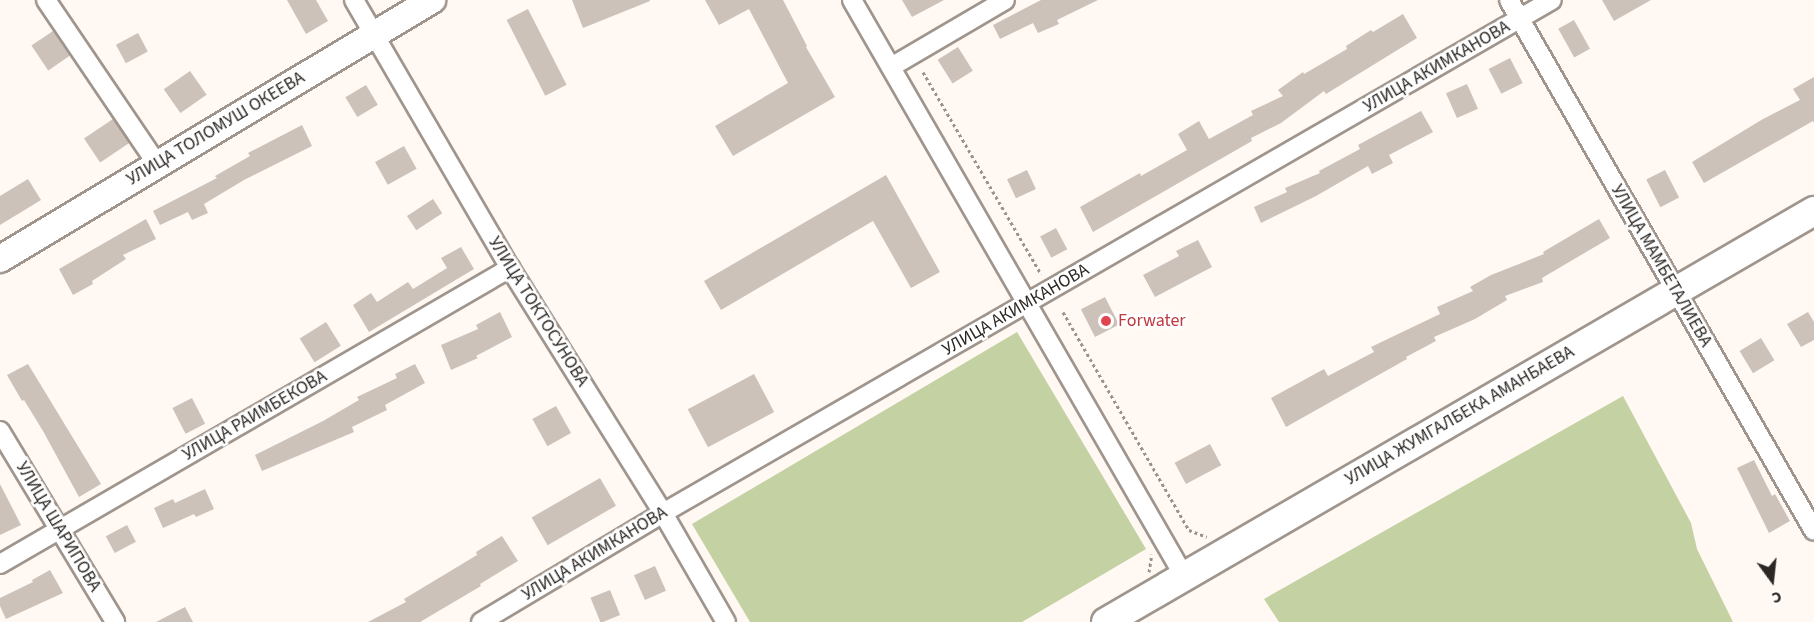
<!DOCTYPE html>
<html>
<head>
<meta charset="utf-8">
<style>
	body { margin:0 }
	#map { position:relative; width:1814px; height:622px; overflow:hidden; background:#fff8f3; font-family:"Source Sans 3",sans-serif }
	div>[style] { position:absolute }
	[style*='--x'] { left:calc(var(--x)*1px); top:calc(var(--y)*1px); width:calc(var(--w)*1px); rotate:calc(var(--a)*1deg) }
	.green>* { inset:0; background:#c3d1a3 }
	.building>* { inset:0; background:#cdc2ba; transform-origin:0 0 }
	.path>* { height:3px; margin-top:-1.5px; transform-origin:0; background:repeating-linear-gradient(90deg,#99938f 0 3px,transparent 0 6px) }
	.roads { filter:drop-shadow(2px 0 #9f958d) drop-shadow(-2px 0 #9f958d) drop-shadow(0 2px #9f958d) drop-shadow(0 -2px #9f958d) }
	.street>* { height:18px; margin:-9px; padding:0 9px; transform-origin:9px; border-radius:9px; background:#fff }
	.secondary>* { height:26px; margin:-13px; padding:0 13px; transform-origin:13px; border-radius:13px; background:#fff }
	.primary>* { height:28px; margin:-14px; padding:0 14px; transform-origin:14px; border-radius:14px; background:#fff }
	.dots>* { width:16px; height:16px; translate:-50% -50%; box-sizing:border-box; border:3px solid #fff; border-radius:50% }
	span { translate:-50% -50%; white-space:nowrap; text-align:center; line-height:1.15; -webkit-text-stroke:5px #fff; paint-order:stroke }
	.street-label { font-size:18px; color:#2b2724 }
	.health-label { font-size:18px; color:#be3a42 }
	.left { translate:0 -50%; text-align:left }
	.north { position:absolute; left:1742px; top:550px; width:60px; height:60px; -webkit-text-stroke:4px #fff; paint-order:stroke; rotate:165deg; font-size:16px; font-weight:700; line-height:24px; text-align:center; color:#2b2724 }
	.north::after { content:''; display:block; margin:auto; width:21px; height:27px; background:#2b2724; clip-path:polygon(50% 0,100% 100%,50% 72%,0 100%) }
</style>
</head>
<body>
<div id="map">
	<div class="green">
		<div style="clip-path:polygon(1017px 332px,1146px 549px,1022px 622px,750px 622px,692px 524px)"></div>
		<div style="clip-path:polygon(1623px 396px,1691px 523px,1697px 549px,1733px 622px,1279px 622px,1264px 599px)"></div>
	</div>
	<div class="building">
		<div style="clip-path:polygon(287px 0,316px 0,328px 21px,306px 34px)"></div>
		<div style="clip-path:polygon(572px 0,650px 0,650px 1px,583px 28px)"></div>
		<div style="clip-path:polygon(705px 0,783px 0,807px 46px,806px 47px,835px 97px,733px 156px,715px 126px,788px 83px,749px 9px,719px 25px)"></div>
		<div style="clip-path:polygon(902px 0,944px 0,912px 17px)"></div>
		<div style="clip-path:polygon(1041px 0,1098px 0,1057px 20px,1059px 24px,1038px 33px,1033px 23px,1000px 39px,993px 25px)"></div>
		<div style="clip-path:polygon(1602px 0,1651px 0,1614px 21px)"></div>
		<div style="left:528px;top:9px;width:85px;height:24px;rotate:63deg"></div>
		<div style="clip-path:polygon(1403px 14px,1417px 38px,1326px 94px,1324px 91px,1281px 123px,1251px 138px,1252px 141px,1093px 232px,1080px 207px,1140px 173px,1141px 176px,1187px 150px,1178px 134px,1199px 121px,1209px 139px,1253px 115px,1251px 111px,1283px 96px,1278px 90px,1303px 72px,1304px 74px,1347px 49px,1346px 46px,1371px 30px,1373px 32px)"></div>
		<div style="left:1574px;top:20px;width:33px;height:18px;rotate:61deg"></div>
		<div style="left:53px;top:31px;width:30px;height:26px;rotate:56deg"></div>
		<div style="left:138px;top:33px;width:21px;height:25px;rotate:62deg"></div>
		<div style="left:958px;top:47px;width:28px;height:24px;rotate:58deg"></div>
		<div style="left:1510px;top:58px;width:28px;height:24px;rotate:63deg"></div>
		<div style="left:190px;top:71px;width:29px;height:32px;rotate:55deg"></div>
		<div style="clip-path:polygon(1814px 77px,1814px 123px,1813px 121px,1704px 183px,1692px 162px,1763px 119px,1800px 100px,1793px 89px)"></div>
		<div style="left:1467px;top:84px;width:27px;height:23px;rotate:66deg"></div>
		<div style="left:366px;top:85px;width:23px;height:24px;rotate:59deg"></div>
		<div style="clip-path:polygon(1421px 111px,1433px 132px,1389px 155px,1393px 163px,1372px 174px,1368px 166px,1316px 196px,1261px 223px,1254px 207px,1287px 192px,1285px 188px,1320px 173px,1319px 171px,1360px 149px,1358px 145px)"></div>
		<div style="left:113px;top:119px;width:29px;height:35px;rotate:56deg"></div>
		<div style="clip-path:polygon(302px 125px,312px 146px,244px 180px,204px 204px,208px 213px,192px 220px,188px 212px,160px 225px,153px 211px,217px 178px,215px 176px,250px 156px,248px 153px)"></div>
		<div style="left:404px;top:146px;width:26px;height:33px;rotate:61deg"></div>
		<div style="left:1027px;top:170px;width:21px;height:22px;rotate:65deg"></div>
		<div style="left:1665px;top:170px;width:31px;height:21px;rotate:63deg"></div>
		<div style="clip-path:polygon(886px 175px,940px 272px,911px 288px,873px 221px,721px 310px,704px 281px)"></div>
		<div style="clip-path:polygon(28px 179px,41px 200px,0 225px,0 196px)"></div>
		<div style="left:433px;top:199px;width:17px;height:31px;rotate:57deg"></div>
		<div style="clip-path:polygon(146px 219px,156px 239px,123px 255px,126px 259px,92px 281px,93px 284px,73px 295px,59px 269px)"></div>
		<div style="clip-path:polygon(1599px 219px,1610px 238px,1542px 278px,1543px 282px,1505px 296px,1507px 300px,1475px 319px,1434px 337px,1436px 341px,1406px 357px,1407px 359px,1286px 427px,1271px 398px,1324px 369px,1328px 376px,1374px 352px,1371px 347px,1440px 314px,1437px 307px,1473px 291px,1470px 287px,1491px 275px,1544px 254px,1543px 252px)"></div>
		<div style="left:1056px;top:228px;width:24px;height:18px;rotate:62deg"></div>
		<div style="clip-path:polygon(1198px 240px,1212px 267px,1155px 297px,1143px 275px,1179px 256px,1176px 251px)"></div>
		<div style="clip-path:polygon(461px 247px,474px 269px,369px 332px,353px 305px,371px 293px,377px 302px,408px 282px,413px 289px,447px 268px,441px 258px)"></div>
		<div style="left:1105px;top:297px;width:31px;height:27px;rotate:63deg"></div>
		<div style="clip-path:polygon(500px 312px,512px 337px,476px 356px,478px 358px,451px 370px,441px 345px,478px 329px,476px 325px)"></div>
		<div style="clip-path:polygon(1808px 312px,1814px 322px,1814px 340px,1801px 347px,1787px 324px)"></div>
		<div style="left:326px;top:322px;width:28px;height:31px;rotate:58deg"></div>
		<div style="left:1761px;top:338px;width:26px;height:25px;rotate:59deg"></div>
		<div style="clip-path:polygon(28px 364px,101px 484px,79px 497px,43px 431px,24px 400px,22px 401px,7px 375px)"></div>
		<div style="clip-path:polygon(415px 364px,425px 383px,385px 405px,387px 410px,352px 427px,354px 432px,262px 471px,255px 455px,323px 421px,359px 400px,357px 397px,397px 378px,395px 374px)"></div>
		<div style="left:754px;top:374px;width:43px;height:75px;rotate:62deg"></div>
		<div style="left:192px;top:398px;width:29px;height:22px;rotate:63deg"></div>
		<div style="left:556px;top:406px;width:31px;height:27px;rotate:61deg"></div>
		<div style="left:1210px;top:444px;width:24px;height:40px;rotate:62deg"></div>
		<div style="clip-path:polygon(1754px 460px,1772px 496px,1775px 494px,1790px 521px,1769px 533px,1737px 468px)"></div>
		<div style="left:600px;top:478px;width:32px;height:79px;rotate:60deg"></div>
		<div style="clip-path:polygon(0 484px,21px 525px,0 535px)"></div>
		<div style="clip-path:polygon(205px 489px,214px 509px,196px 517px,194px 514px,163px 528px,154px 508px,173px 499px,175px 503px)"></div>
		<div style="left:127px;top:525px;width:19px;height:24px;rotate:62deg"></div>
		<div style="clip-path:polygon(502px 536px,518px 561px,480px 584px,481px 586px,420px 622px,368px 622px,406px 602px,404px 599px,477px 555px,476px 552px)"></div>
		<div style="left:655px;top:566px;width:27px;height:23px;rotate:66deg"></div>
		<div style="clip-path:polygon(50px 570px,63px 593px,6px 619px,0 606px,0 598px,33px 582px,32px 580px)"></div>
		<div style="left:610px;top:590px;width:27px;height:21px;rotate:68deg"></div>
		<div style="clip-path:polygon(185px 607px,193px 622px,156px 622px)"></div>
	</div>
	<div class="path">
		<div style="--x:923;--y:72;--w:234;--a:59.7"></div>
		<div style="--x:1063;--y:312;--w:252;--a:60"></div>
		<div style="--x:1189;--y:530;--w:19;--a:21"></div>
		<div style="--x:1149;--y:572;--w:18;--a:-81"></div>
	</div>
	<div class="roads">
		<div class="street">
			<div style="--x:46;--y:0;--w:198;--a:55.9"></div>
			<div style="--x:354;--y:0;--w:310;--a:59.8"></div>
			<div style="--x:510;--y:268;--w:289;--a:58"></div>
			<div style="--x:663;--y:513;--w:126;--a:60"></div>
			<div style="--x:852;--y:0;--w:665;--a:60.04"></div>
			<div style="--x:1509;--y:0;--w:612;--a:60.13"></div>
			<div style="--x:891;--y:67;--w:132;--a:-30.4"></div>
			<div style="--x:0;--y:431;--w:223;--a:58.9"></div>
			<div style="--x:0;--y:564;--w:590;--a:-30.13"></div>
			<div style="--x:481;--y:622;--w:212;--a:-30.9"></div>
			<div style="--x:663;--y:513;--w:1026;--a:-29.99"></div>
		</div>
		<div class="secondary">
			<div style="--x:0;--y:259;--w:504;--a:-30.94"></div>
		</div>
		<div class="primary">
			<div style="--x:1106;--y:622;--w:819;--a:-30.14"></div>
		</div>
	</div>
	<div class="dots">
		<div style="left:1106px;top:321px;background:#e0444e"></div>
	</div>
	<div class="street-label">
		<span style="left:1437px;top:67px;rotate:-30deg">УЛИЦА АКИМКАНОВА</span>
		<span style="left:216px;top:129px;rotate:-31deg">УЛИЦА ТОЛОМУШ ОКЕЕВА</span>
		<span style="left:1661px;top:266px;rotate:60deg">УЛИЦА МАМБЕТАЛИЕВА</span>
		<span style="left:1016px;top:310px;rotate:-30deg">УЛИЦА АКИМКАНОВА</span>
		<span style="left:538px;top:312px;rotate:58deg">УЛИЦА ТОКТОСУНОВА</span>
		<span style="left:255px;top:416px;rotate:-30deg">УЛИЦА РАИМБЕКОВА</span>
		<span style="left:1460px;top:416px;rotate:-30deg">УЛИЦА ЖУМГАЛБЕКА АМАНБАЕВА</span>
		<span style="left:58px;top:527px;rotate:59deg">УЛИЦА ШАРИПОВА</span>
		<span style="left:595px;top:554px;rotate:-31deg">УЛИЦА АКИМКАНОВА</span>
	</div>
	<div class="health-label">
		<span class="left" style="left:1118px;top:321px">Forwater</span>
	</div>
	<div class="north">С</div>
</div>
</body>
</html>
